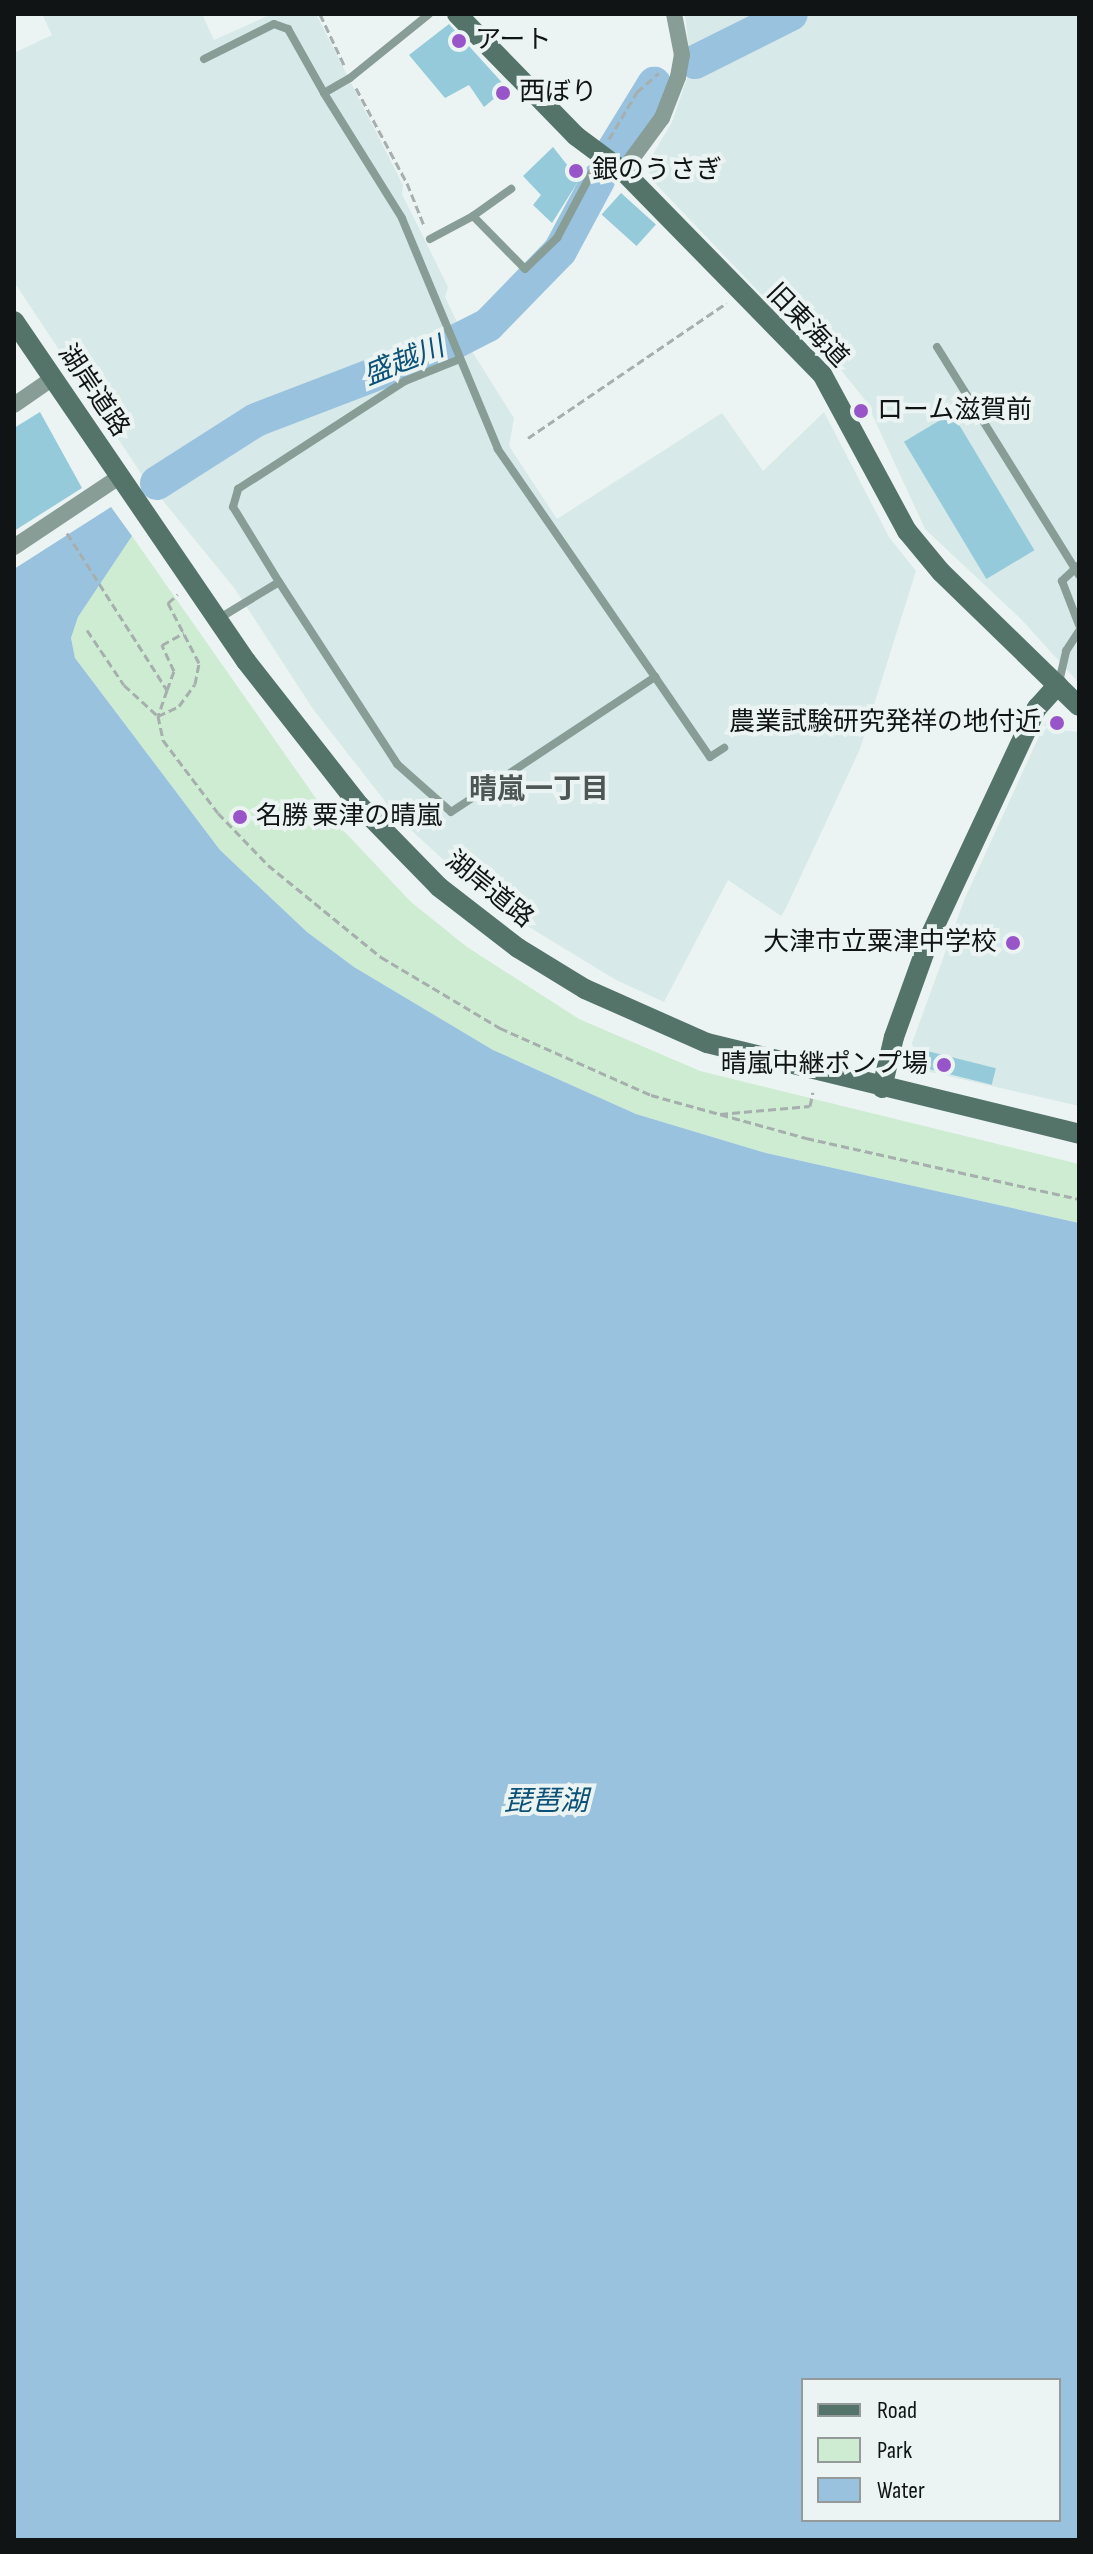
<!DOCTYPE html>
<html>
<head>
<meta charset="utf-8">
<style>
	body { margin:0 }
	#map { position:relative; width:1093px; height:2554px; overflow:hidden; background:#ebf4f3; font-family:"Sofia Sans Condensed","Noto Sans JP",sans-serif }
	div>[style] { position:absolute }
	[style*='--x'] { left:calc(var(--x)*1px); top:calc(var(--y)*1px); width:calc(var(--w)*1px); rotate:calc(var(--a)*1deg) }
	.built>* { inset:0; background:#d7e9e8 }
	.green>* { inset:0; background:#cdecd1 }
	.water>* { inset:0; background:#99c2df }
	.river>* { height:34px; margin:-17px; padding:0 17px; transform-origin:17px; border-radius:17px; background:#99c2df }
	.building>* { inset:0; background:#94cad9; transform-origin:0 0 }
	.path>* { height:3px; margin-top:-1.5px; transform-origin:0; background:repeating-linear-gradient(90deg,#a7afae 0 8px,transparent 0 12px) }
	.lane>* { height:8px; margin:-4px; padding:0 4px; transform-origin:4px; border-radius:4px; background:#879d95 }
	.street>* { height:16px; margin:-8px; padding:0 8px; transform-origin:8px; border-radius:8px; background:#879d95 }
	.secondary>* { height:20px; margin:-10px; padding:0 10px; transform-origin:10px; border-radius:10px; background:#547469 }
	.dots>* { width:22px; height:22px; translate:-50% -50%; box-sizing:border-box; border:4px solid #ebf4f3; border-radius:50% }
	span { translate:-50% -50%; white-space:nowrap; text-align:center; line-height:1.15; -webkit-text-stroke:8px #ebf4f3; paint-order:stroke }
	.poi-label { font-size:26px; color:#111414 }
	.left { translate:0 -50%; text-align:left }
	.right { translate:-100% -50%; text-align:right }
	.street-label { font-size:26px; color:#111414 }
	.water-label { font-size:28px; color:#0c5177; font-style:italic }
	.neighbourhood-label { font-size:28px; color:#4e5555; font-weight:700 }
	.frame { position:absolute; inset:0; border:16px solid #111414; pointer-events:none }
	.legend { position:absolute; left:801px; top:2378px; width:260px; height:144px; box-sizing:border-box; background:#ebf4f3; border:2px solid #949a9a; margin:0; padding:10px 14px; list-style:none; font-size:24px; color:#111414 }
	.legend li { display:flex; align-items:center; gap:16px; height:40px }
	.legend b { width:40px; border:2px solid #949a9a }
</style>
</head>
<body>
<div id="map">
	<div class="built">
		<div style="clip-path:polygon(42px 14px,202px 14px,214px 40px,272px 14px,316px 14px,403px 185px,402px 194px,448px 287px,445px 297px,468px 345px,514px 418px,509px 446px,557px 519px,722px 413px,763px 471px,824px 412px,889px 537px,916px 571px,860px 749px,786px 908px,781px 916px,728px 880px,664px 1002px,616px 980px,516px 919px,475px 889px,398px 818px,313px 709px,235px 589px,142px 475px,14px 282px,14px 53px,52px 35px)"></div>
		<div style="clip-path:polygon(685px 14px,1079px 14px,1079px 683px,1020px 618px,925px 529px,866px 401px,824px 349px,760px 293px,649px 177px,649px 161px,672px 122px,691px 66px)"></div>
		<div style="clip-path:polygon(1051px 720px,1052px 729px,1079px 732px,1079px 1106px,917px 1069px,912px 1043px,965px 898px,1046px 721px)"></div>
	</div>
	<div class="green">
		<div style="clip-path:polygon(132px 536px,324px 810px,411px 902px,467px 947px,579px 1019px,700px 1071px,1079px 1164px,1079px 1223px,766px 1153px,636px 1114px,493px 1050px,354px 967px,307px 932px,220px 850px,75px 658px,71px 638px,78px 617px)"></div>
	</div>
	<div class="water">
		<div style="clip-path:polygon(evenodd,111px 507px,132px 536px,78px 617px,71px 638px,75px 658px,220px 850px,307px 932px,354px 967px,493px 1050px,636px 1114px,766px 1153px,1079px 1223px,1079px 2540px,14px 2540px,14px 569px,111px 507px,803px 2380px,1059px 2380px,1059px 2520px,803px 2520px,803px 2380px)"></div>
	</div>
	<div class="river">
		<div style="--x:695;--y:62;--w:107;--a:-26.6"></div>
		<div style="--x:613;--y:151;--w:79;--a:-58.5"></div>
		<div style="--x:157;--y:483;--w:117;--a:-32.5"></div>
		<div style="--x:256;--y:420;--w:198;--a:-21"></div>
		<div style="--x:441;--y:349;--w:53;--a:-27.1"></div>
		<div style="--x:488;--y:325;--w:103;--a:-45.8"></div>
		<div style="--x:560;--y:251;--w:81;--a:-61.8"></div>
	</div>
	<div class="building">
		<div style="clip-path:polygon(449px 24px,507px 88px,484px 107px,469px 85px,445px 98px,409px 55px)"></div>
		<div style="clip-path:polygon(553px 147px,579px 180px,552px 223px,533px 205px,541px 195px,523px 176px)"></div>
		<div style="left:621px;top:193px;width:47px;height:29px;rotate:42deg"></div>
		<div style="clip-path:polygon(40px 412px,82px 488px,14px 531px,14px 428px)"></div>
		<div style="left:952px;top:413px;width:160px;height:56px;rotate:59deg"></div>
		<div style="left:927px;top:1051px;width:71px;height:17px;rotate:14deg"></div>
	</div>
	<div class="path">
		<div style="--x:320;--y:14;--w:59;--a:64.7"></div>
		<div style="--x:356;--y:88;--w:108;--a:61.8"></div>
		<div style="--x:407;--y:183;--w:48;--a:68.2"></div>
		<div style="--x:609;--y:139;--w:55;--a:-59.2"></div>
		<div style="--x:637;--y:92;--w:29;--a:-41"></div>
		<div style="--x:528;--y:438;--w:240;--a:-34.2"></div>
		<div style="--x:67;--y:533;--w:186;--a:57.5"></div>
		<div style="--x:167;--y:690;--w:28;--a:109"></div>
		<div style="--x:158;--y:716;--w:25;--a:78"></div>
		<div style="--x:163;--y:740;--w:91;--a:53"></div>
		<div style="--x:218;--y:813;--w:72;--a:46.1"></div>
		<div style="--x:268;--y:865;--w:146;--a:39.2"></div>
		<div style="--x:381;--y:957;--w:139;--a:30.8"></div>
		<div style="--x:500;--y:1028;--w:165;--a:23.9"></div>
		<div style="--x:651;--y:1095;--w:161;--a:15.5"></div>
		<div style="--x:806;--y:1138;--w:280;--a:12.6"></div>
		<div style="--x:87;--y:630;--w:66;--a:56.1"></div>
		<div style="--x:124;--y:685;--w:46;--a:42.4"></div>
		<div style="--x:158;--y:716;--w:23;--a:-25"></div>
		<div style="--x:179;--y:706;--w:27;--a:-54"></div>
		<div style="--x:195;--y:684;--w:21;--a:-79"></div>
		<div style="--x:199;--y:663;--w:68;--a:-117.3"></div>
		<div style="--x:168;--y:603;--w:13;--a:-42"></div>
		<div style="--x:167;--y:690;--w:20;--a:-70"></div>
		<div style="--x:174;--y:671;--w:29;--a:-115"></div>
		<div style="--x:162;--y:645;--w:25;--a:-29"></div>
		<div style="--x:720;--y:1114;--w:90;--a:-5.1"></div>
		<div style="--x:810;--y:1106;--w:14;--a:-78"></div>
	</div>
	<div class="lane">
		<div style="--x:204;--y:59;--w:78;--a:-26.6"></div>
		<div style="--x:274;--y:24;--w:15;--a:20"></div>
		<div style="--x:288;--y:29;--w:73;--a:60.6"></div>
		<div style="--x:473;--y:216;--w:47;--a:-35.4"></div>
		<div style="--x:430;--y:239;--w:49;--a:-28.1"></div>
		<div style="--x:473;--y:216;--w:74;--a:45.5"></div>
		<div style="--x:525;--y:269;--w:45;--a:-44.1"></div>
		<div style="--x:557;--y:238;--w:92;--a:-62"></div>
		<div style="--x:937;--y:347;--w:269;--a:58.1"></div>
		<div style="--x:1078;--y:566;--w:22;--a:137"></div>
		<div style="--x:1062;--y:581;--w:47;--a:68.9"></div>
		<div style="--x:279;--y:582;--w:88;--a:-121.5"></div>
		<div style="--x:233;--y:507;--w:19;--a:-74"></div>
		<div style="--x:238;--y:489;--w:199;--a:-32.9"></div>
		<div style="--x:405;--y:381;--w:59;--a:-21.8"></div>
		<div style="--x:218;--y:619;--w:71;--a:-31.2"></div>
		<div style="--x:279;--y:582;--w:217;--a:57"></div>
		<div style="--x:397;--y:764;--w:72;--a:41.6"></div>
		<div style="--x:451;--y:812;--w:245;--a:-33.5"></div>
		<div style="--x:655;--y:677;--w:277;--a:-124.6"></div>
		<div style="--x:498;--y:449;--w:250;--a:-112.6"></div>
		<div style="--x:402;--y:218;--w:147;--a:-122"></div>
		<div style="--x:324;--y:93;--w:30;--a:-30"></div>
		<div style="--x:350;--y:78;--w:102;--a:-39"></div>
		<div style="--x:655;--y:677;--w:97;--a:55.5"></div>
		<div style="--x:710;--y:757;--w:17;--a:-33"></div>
		<div style="--x:1059;--y:682;--w:32;--a:-77"></div>
		<div style="--x:1066;--y:651;--w:24;--a:-57"></div>
	</div>
	<div class="street">
		<div style="--x:623;--y:171;--w:66;--a:-53.7"></div>
		<div style="--x:662;--y:118;--w:44;--a:-68.7"></div>
		<div style="--x:678;--y:77;--w:22;--a:-80"></div>
		<div style="--x:682;--y:55;--w:42;--a:-101"></div>
		<div style="--x:14;--y:405;--w:47;--a:-34.7"></div>
		<div style="--x:14;--y:547;--w:126;--a:-33.7"></div>
	</div>
	<div class="secondary">
		<div style="--x:457;--y:14;--w:170;--a:45.7"></div>
		<div style="--x:576;--y:136;--w:59;--a:36.7"></div>
		<div style="--x:623;--y:171;--w:284;--a:45.6"></div>
		<div style="--x:822;--y:374;--w:179;--a:61.6"></div>
		<div style="--x:907;--y:531;--w:53;--a:50.3"></div>
		<div style="--x:941;--y:572;--w:192;--a:44.2"></div>
		<div style="--x:14;--y:321;--w:412;--a:55.7"></div>
		<div style="--x:246;--y:661;--w:183;--a:51.9"></div>
		<div style="--x:359;--y:805;--w:115;--a:45.7"></div>
		<div style="--x:439;--y:887;--w:100;--a:37.7"></div>
		<div style="--x:518;--y:948;--w:79;--a:31.5"></div>
		<div style="--x:585;--y:989;--w:133;--a:23.9"></div>
		<div style="--x:707;--y:1043;--w:383;--a:13.7"></div>
		<div style="--x:882;--y:1088;--w:52;--a:-76.8"></div>
		<div style="--x:894;--y:1037;--w:109;--a:-70.2"></div>
		<div style="--x:931;--y:934;--w:250;--a:-64.9"></div>
		<div style="--x:1037;--y:708;--w:31;--a:-48"></div>
	</div>
	<div class="dots">
		<div style="left:459px;top:41px;background:#9855ca"></div>
		<div style="left:503px;top:93px;background:#9855ca"></div>
		<div style="left:576px;top:171px;background:#9855ca"></div>
		<div style="left:861px;top:411px;background:#9855ca"></div>
		<div style="left:1057px;top:723px;background:#9855ca"></div>
		<div style="left:240px;top:817px;background:#9855ca"></div>
		<div style="left:1013px;top:943px;background:#9855ca"></div>
		<div style="left:944px;top:1065px;background:#9855ca"></div>
	</div>
	<div class="poi-label">
		<span class="left" style="left:475px;top:41px">アート</span>
		<span class="left" style="left:519px;top:93px">西ぼり</span>
		<span class="left" style="left:592px;top:171px">銀のうさぎ</span>
		<span class="left" style="left:877px;top:411px">ローム滋賀前</span>
		<span class="right" style="left:1041px;top:723px">農業試験研究発祥の地付近</span>
		<span class="left" style="left:256px;top:817px">名勝 粟津の晴嵐</span>
		<span class="right" style="left:997px;top:943px">大津市立粟津中学校</span>
		<span class="right" style="left:928px;top:1065px">晴嵐中継ポンプ場</span>
	</div>
	<div class="street-label">
		<span style="left:807px;top:326px;rotate:46deg">旧東海道</span>
		<span style="left:93px;top:391px;rotate:56deg">湖岸道路</span>
		<span style="left:489px;top:890px;rotate:39deg">湖岸道路</span>
	</div>
	<div class="water-label">
		<span style="left:404px;top:362px;rotate:-22deg">盛越川</span>
		<span style="left:546px;top:1802px">琵琶湖</span>
	</div>
	<div class="neighbourhood-label">
		<span style="left:539px;top:790px">晴嵐一丁目</span>
	</div>
	<div class="frame"></div>
	<ul class="legend">
	<li><b style="height:10px;background:#547469"></b>Road</li>
	<li><b style="height:22px;background:#cdecd1"></b>Park</li>
	<li><b style="height:22px;background:#99c2df"></b>Water</li>
	</ul>
</div>
</body>
</html>
